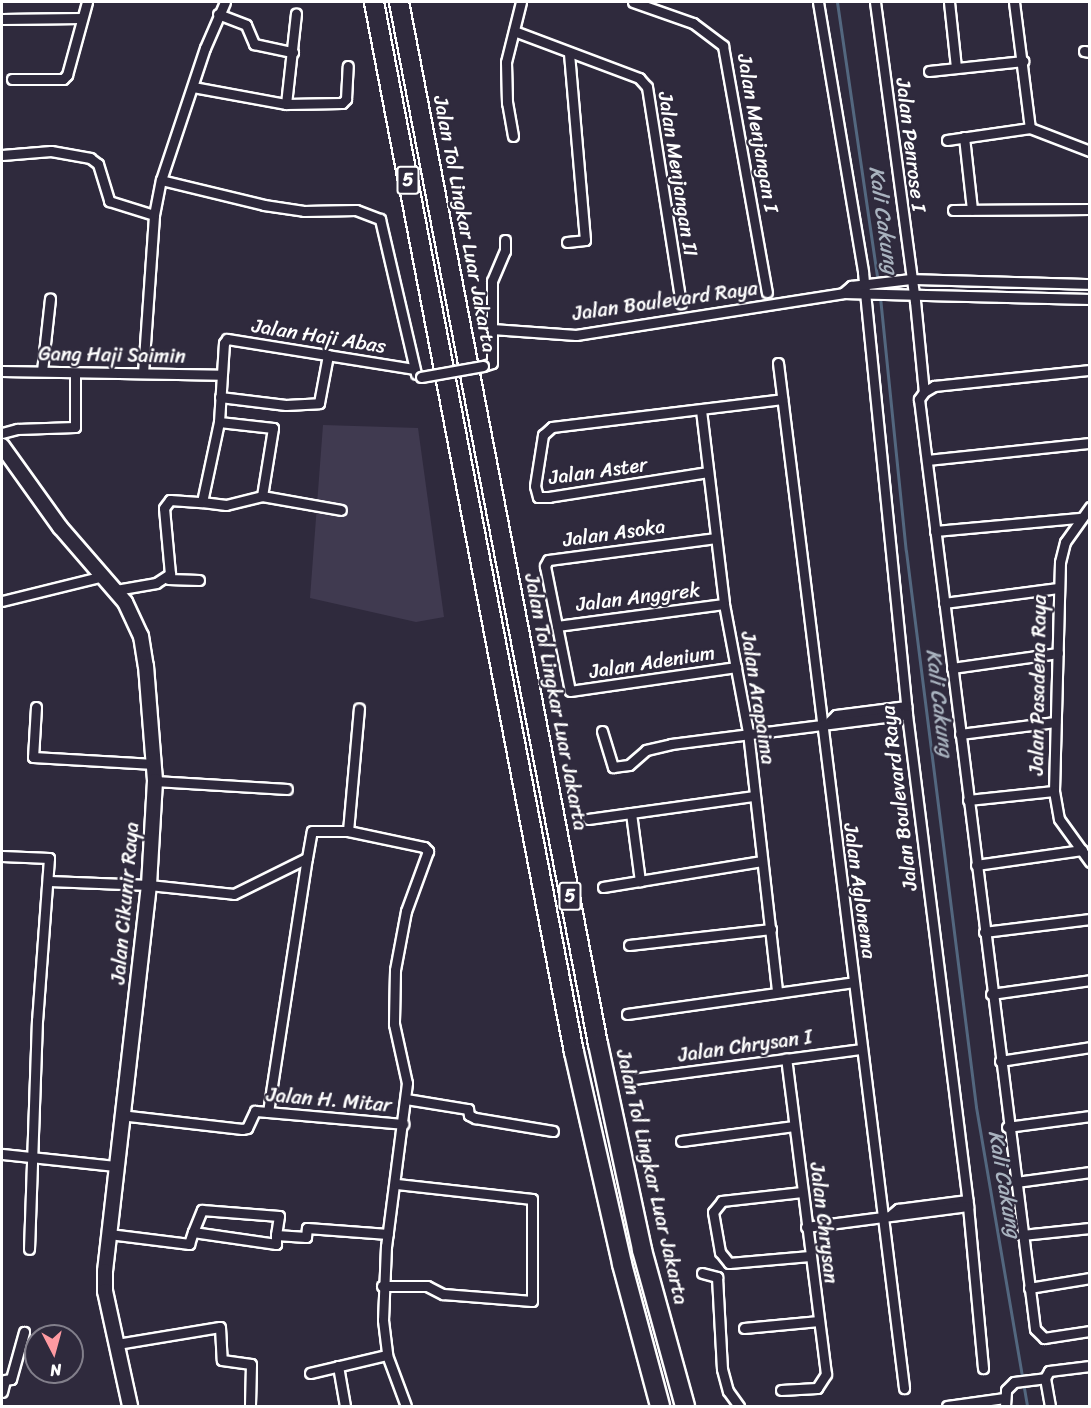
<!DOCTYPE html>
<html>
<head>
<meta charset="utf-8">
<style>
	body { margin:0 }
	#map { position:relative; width:1091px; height:1408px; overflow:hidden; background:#2f2a3d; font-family:Sriracha,sans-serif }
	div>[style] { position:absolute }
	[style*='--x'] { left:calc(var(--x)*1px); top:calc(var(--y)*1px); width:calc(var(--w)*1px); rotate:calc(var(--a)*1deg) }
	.built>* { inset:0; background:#403a50 }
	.stream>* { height:3px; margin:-1.5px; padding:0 1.5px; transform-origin:1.5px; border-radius:1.5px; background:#53677f }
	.roads { filter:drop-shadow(2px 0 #fff) drop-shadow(-2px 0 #fff) drop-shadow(0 2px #fff) drop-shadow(0 -2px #fff) }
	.street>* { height:9px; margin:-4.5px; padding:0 4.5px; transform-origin:4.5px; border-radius:4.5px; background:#2f2a3d }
	.secondary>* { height:14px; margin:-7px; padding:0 7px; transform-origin:7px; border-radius:7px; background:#2f2a3d }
	.highway>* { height:18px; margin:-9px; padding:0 9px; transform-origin:9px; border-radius:9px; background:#2f2a3d }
	.bridges { filter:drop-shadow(2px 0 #fff) drop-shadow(-2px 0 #fff) drop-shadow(0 2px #fff) drop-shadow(0 -2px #fff) }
	.street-bridge>* { height:9px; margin:-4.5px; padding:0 4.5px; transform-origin:4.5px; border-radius:4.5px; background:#2f2a3d }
	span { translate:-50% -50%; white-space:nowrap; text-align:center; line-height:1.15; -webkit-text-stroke:4.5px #2f2a3d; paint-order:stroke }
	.shield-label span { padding:2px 4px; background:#2f2a3d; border:2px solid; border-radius:4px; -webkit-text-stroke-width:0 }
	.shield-label { font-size:18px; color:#fff; font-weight:700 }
	.street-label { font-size:20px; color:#fff }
	.water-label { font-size:21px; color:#a9b3bf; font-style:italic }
	.frame { position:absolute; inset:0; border:3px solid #fff; pointer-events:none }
	.north { position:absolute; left:24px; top:1324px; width:60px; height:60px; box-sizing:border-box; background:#2f2a3d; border:2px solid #827f8b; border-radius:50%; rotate:174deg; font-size:16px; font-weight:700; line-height:24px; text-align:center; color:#fff }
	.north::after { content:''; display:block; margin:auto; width:21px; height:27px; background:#ff9aa2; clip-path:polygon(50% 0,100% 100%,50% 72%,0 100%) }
</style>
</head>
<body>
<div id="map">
	<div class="built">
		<div style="clip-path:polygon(323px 425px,418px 428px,444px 617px,416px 622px,310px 598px)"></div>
	</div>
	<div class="stream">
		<div style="--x:837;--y:2;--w:283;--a:81.7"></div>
		<div style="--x:880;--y:297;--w:255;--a:84.2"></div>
		<div style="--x:906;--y:551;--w:560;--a:82.82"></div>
		<div style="--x:976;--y:1107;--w:303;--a:80.3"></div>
	</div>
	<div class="roads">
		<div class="street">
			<div style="--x:633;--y:2;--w:64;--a:19.3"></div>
			<div style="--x:693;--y:23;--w:38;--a:37"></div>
			<div style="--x:723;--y:46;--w:250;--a:79.9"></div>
			<div style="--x:818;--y:2;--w:274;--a:80.5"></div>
			<div style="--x:863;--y:272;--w:444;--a:84.3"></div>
			<div style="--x:907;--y:714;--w:496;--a:82.9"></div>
			<div style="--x:968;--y:1206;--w:163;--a:84.7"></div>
			<div style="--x:875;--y:2;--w:302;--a:82.4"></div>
			<div style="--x:915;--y:301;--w:91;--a:84.4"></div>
			<div style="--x:924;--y:392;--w:9;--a:126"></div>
			<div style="--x:919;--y:399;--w:937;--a:82.89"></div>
			<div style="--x:1035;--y:1329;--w:13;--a:45"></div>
			<div style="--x:1044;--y:1338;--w:47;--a:-8.7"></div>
			<div style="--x:949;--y:2;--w:65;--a:83.9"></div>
			<div style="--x:1014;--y:2;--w:127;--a:82.8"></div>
			<div style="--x:1030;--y:128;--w:64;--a:21"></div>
			<div style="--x:218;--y:14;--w:30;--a:21"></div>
			<div style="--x:246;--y:25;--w:21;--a:67"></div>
			<div style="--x:254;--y:44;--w:40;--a:12"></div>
			<div style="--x:2;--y:19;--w:79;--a:-0.7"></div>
			<div style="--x:514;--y:31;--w:134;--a:20.6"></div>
			<div style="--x:639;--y:78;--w:12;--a:48"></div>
			<div style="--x:647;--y:87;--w:219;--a:81.1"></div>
			<div style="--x:1084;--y:51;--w:6;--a:9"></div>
			<div style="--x:929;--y:71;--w:95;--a:-6.1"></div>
			<div style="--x:12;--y:79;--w:51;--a:0"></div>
			<div style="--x:63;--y:79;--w:6;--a:-45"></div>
			<div style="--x:67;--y:75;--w:76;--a:-74.7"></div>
			<div style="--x:193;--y:87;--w:95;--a:10.4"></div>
			<div style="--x:286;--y:104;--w:56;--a:-1"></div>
			<div style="--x:342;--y:103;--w:6;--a:-45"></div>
			<div style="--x:346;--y:99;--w:33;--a:-87"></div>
			<div style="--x:286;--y:104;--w:91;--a:-83.7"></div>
			<div style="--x:513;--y:136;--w:34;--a:-100"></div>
			<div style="--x:507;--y:103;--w:41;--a:-91.4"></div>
			<div style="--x:506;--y:62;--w:62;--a:-76"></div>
			<div style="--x:964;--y:137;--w:73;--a:83.7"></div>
			<div style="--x:947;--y:140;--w:84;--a:-8.2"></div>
			<div style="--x:2;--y:155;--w:49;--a:-4.7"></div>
			<div style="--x:51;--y:151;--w:40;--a:10"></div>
			<div style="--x:90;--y:158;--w:10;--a:37"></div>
			<div style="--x:98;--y:164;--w:39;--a:73"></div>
			<div style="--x:109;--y:201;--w:47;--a:17.3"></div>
			<div style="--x:161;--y:180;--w:106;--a:13.6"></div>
			<div style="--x:264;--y:205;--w:40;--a:8.5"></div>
			<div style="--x:304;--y:211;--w:52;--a:-1.1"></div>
			<div style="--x:356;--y:210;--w:26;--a:21"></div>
			<div style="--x:380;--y:219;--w:159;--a:76.9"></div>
			<div style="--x:953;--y:210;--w:137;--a:-0.4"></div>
			<div style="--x:567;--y:242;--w:18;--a:-6"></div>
			<div style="--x:585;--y:240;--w:186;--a:-94.9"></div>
			<div style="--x:843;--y:293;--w:11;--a:-41"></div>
			<div style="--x:851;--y:286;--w:60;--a:-6.7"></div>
			<div style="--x:911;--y:279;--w:179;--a:1.6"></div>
			<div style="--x:492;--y:329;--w:84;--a:4.1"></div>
			<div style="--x:576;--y:335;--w:270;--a:-8.9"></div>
			<div style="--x:843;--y:293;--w:247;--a:1.4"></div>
			<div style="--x:778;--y:363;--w:1033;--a:82.99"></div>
			<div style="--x:483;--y:366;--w:9;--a:-18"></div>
			<div style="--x:492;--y:363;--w:82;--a:-90"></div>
			<div style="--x:492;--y:281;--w:33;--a:-67"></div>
			<div style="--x:505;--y:251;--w:11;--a:-90"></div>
			<div style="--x:2;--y:371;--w:219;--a:1"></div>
			<div style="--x:42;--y:371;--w:73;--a:-83.7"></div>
			<div style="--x:143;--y:373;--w:158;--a:-86"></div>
			<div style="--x:154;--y:215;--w:36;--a:-79"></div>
			<div style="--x:161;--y:180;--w:139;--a:-71.6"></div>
			<div style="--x:205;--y:48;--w:50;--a:-66.5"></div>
			<div style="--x:924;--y:392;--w:12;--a:-31"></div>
			<div style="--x:934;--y:386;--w:157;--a:-5.9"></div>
			<div style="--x:220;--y:397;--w:66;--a:6.9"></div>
			<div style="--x:286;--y:405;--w:33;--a:-3"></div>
			<div style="--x:319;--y:403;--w:49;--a:-79.4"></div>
			<div style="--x:701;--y:410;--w:195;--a:83.2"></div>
			<div style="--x:724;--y:604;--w:130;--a:79.4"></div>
			<div style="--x:748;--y:732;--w:262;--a:83.6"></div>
			<div style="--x:2;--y:433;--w:16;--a:-15"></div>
			<div style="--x:17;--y:429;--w:58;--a:-2"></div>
			<div style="--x:75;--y:427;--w:54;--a:-90"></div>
			<div style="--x:927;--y:460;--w:164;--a:-6"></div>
			<div style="--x:708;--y:472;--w:161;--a:171.1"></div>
			<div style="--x:549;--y:497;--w:11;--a:180"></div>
			<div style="--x:538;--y:497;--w:11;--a:-105"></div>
			<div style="--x:535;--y:486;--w:52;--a:-81.1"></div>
			<div style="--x:543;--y:435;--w:12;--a:-42"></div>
			<div style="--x:552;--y:427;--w:232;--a:-6.9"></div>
			<div style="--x:262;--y:496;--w:80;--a:10"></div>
			<div style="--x:202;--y:502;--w:24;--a:7"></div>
			<div style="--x:226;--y:505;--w:37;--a:-14"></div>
			<div style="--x:262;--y:496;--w:69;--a:-80.8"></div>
			<div style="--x:273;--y:428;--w:54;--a:-173.7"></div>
			<div style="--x:1090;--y:507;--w:43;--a:125.5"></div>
			<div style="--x:1065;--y:542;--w:21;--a:104"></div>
			<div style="--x:1060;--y:562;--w:229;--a:91.5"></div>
			<div style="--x:1054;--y:791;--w:28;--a:80"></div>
			<div style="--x:1059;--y:819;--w:53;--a:54.2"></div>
			<div style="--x:935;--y:531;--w:145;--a:-5.2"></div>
			<div style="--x:716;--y:538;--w:169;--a:172.5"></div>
			<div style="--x:548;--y:560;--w:7;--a:117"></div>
			<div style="--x:545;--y:566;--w:127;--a:78.7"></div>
			<div style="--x:570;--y:691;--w:168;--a:-8.2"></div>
			<div style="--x:168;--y:579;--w:31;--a:2"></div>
			<div style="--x:116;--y:590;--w:41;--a:-9.9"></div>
			<div style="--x:156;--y:583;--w:17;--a:-33"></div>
			<div style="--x:170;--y:574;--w:66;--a:-95.2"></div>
			<div style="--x:164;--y:508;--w:10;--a:-53"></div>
			<div style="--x:170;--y:500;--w:32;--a:4"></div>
			<div style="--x:202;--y:502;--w:82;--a:-78"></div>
			<div style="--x:219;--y:422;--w:79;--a:-86.4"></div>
			<div style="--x:224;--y:343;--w:5;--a:-53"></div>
			<div style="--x:227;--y:339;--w:189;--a:9.1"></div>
			<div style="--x:2;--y:601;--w:105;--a:-13.8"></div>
			<div style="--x:944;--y:603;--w:115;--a:-7.5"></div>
			<div style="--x:557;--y:626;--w:168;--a:-7.5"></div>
			<div style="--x:952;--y:668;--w:107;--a:-8.1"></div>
			<div style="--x:36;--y:707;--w:50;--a:93.4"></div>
			<div style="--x:33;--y:757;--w:121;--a:3.3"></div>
			<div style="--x:830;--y:721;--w:8;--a:-45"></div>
			<div style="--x:836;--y:715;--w:71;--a:-7.3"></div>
			<div style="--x:602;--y:731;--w:38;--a:73"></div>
			<div style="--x:613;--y:767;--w:16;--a:-7"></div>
			<div style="--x:629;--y:765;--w:23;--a:-41"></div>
			<div style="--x:646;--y:750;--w:26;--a:-13"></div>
			<div style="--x:671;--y:744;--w:238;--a:-7.2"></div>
			<div style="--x:960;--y:734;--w:96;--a:-7.2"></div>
			<div style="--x:155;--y:781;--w:132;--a:3.5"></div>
			<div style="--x:968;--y:800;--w:86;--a:-6"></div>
			<div style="--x:631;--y:813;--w:69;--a:82.5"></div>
			<div style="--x:588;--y:819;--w:168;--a:-7.9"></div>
			<div style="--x:348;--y:831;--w:78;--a:11.9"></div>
			<div style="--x:424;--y:847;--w:6;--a:45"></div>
			<div style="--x:428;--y:851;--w:64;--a:110.1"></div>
			<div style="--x:406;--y:911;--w:60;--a:100.6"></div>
			<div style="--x:395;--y:970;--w:54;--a:91.1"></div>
			<div style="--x:394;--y:1024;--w:60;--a:77.6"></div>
			<div style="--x:407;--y:1083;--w:164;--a:97.3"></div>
			<div style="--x:386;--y:1246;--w:74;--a:92.3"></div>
			<div style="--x:383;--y:1320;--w:35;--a:83"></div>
			<div style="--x:387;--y:1355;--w:54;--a:69.6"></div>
			<div style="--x:2;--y:856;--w:47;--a:2.4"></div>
			<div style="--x:49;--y:858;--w:162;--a:94.2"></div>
			<div style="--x:37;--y:1020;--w:229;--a:92"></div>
			<div style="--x:976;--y:865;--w:107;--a:-8.1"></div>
			<div style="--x:49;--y:881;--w:100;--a:2.3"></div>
			<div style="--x:149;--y:885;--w:85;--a:6"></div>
			<div style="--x:234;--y:894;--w:81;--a:-26.3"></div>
			<div style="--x:307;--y:858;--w:27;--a:-80"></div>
			<div style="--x:312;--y:831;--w:36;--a:0"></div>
			<div style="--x:348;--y:831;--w:123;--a:-84.9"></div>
			<div style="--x:603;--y:887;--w:161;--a:-9.3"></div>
			<div style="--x:984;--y:932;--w:107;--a:-7"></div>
			<div style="--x:629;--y:945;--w:143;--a:-6.4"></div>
			<div style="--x:991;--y:994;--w:100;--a:-8"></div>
			<div style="--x:627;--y:1014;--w:229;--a:-8"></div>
			<div style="--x:1000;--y:1061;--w:91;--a:-8.8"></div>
			<div style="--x:633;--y:1079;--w:231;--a:-7.5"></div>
			<div style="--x:406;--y:1099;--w:63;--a:9.2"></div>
			<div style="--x:468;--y:1109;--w:6;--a:81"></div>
			<div style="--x:469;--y:1115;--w:7;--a:27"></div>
			<div style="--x:475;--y:1118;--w:79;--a:9.5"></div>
			<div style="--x:268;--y:1112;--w:257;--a:-81.3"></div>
			<div style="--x:120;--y:1115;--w:123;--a:6.5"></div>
			<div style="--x:242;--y:1129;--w:5;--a:-11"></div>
			<div style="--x:247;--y:1128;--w:19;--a:-65"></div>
			<div style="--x:255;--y:1111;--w:149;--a:5"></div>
			<div style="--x:1007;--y:1127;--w:84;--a:-7.5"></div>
			<div style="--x:681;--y:1141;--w:114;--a:-7.6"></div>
			<div style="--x:2;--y:1154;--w:114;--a:6.1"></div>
			<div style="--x:1016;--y:1182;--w:75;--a:-7.7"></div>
			<div style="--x:802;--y:1192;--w:81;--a:173.6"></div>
			<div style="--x:722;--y:1201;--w:14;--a:129"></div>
			<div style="--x:713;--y:1212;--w:41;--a:80.1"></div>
			<div style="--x:720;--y:1252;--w:14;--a:51"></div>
			<div style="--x:729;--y:1263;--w:81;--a:-4.9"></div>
			<div style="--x:892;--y:1214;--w:8;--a:-40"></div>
			<div style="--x:898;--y:1209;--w:70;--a:-7.4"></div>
			<div style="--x:806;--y:1227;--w:163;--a:-7.4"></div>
			<div style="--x:193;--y:1232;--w:24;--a:-68"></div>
			<div style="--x:202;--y:1210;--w:77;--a:4.5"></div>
			<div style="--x:279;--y:1216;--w:19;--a:99"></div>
			<div style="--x:109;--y:1234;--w:81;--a:7.1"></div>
			<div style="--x:189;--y:1244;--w:13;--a:-72"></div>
			<div style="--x:193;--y:1232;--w:84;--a:8.2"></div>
			<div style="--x:276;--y:1244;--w:9;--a:-90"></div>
			<div style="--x:276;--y:1235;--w:30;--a:4"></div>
			<div style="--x:306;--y:1237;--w:9;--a:-84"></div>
			<div style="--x:307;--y:1228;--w:81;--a:4.2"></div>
			<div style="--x:1022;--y:1235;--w:68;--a:-5.9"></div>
			<div style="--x:702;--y:1273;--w:16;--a:15"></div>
			<div style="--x:717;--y:1277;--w:92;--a:86.9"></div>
			<div style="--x:722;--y:1369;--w:23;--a:75"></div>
			<div style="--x:728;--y:1391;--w:19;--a:54"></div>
			<div style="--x:382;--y:1286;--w:45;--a:0"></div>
			<div style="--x:427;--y:1286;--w:18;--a:27"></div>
			<div style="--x:443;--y:1294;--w:89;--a:4.5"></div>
			<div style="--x:532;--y:1301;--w:102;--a:-90"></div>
			<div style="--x:532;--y:1199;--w:136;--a:-173.7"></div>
			<div style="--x:1029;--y:1288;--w:62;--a:-9.3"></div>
			<div style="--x:744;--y:1328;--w:75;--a:-5.3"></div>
			<div style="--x:117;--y:1344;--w:104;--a:-9.4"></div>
			<div style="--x:220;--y:1327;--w:33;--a:87"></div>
			<div style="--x:222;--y:1360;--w:29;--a:8"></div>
			<div style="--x:251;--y:1364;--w:42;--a:91.4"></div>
			<div style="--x:338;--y:1366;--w:41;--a:80.1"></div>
			<div style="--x:310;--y:1373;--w:79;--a:-13.2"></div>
			<div style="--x:1045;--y:1378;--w:28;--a:80"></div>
			<div style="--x:781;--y:1390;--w:36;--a:-3"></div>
			<div style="--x:817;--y:1388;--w:17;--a:-57"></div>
			<div style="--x:826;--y:1374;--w:318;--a:-97.2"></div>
			<div style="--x:2;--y:1392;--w:12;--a:-76"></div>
			<div style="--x:5;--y:1380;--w:6;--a:-9"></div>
			<div style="--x:11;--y:1379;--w:49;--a:-74.5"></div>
			<div style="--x:947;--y:1406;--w:58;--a:-8"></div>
			<div style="--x:1005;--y:1406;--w:16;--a:-86"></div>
			<div style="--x:1006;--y:1390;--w:11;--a:-45"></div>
			<div style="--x:1014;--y:1382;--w:31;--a:-7"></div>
			<div style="--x:1045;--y:1378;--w:8;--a:-60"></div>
			<div style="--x:1049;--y:1371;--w:41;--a:-7"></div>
		</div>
		<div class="secondary">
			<div style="--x:2;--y:446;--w:100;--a:54.4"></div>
			<div style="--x:60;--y:527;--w:99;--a:49.1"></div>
			<div style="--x:125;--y:602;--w:38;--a:65"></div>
			<div style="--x:141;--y:636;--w:30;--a:81"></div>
			<div style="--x:146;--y:666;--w:115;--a:85.5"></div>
			<div style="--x:155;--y:781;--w:104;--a:93.3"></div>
			<div style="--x:149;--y:885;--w:388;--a:96.5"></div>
			<div style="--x:105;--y:1271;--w:20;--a:90"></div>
			<div style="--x:105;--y:1291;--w:118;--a:77.7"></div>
		</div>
		<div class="highway">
			<div style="--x:374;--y:2;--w:1069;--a:79.22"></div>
			<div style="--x:574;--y:1052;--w:217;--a:77.2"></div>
			<div style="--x:622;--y:1264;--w:147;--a:75"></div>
			<div style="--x:399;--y:2;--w:1061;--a:79.19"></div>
			<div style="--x:598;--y:1044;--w:211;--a:77.9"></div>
			<div style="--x:642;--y:1250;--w:162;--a:74.6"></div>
		</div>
	</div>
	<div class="bridges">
		<div class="street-bridge">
			<div style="--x:421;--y:377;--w:63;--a:-10.1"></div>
		</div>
	</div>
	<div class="shield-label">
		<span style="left:408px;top:180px">5</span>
		<span style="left:570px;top:896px">5</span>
	</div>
	<div class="street-label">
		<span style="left:758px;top:133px;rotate:80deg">Jalan Menjangan I</span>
		<span style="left:911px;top:145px;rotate:83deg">Jalan Penrose I</span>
		<span style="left:678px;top:174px;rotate:81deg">Jalan Menjangan II</span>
		<span style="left:465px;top:224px;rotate:79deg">Jalan Tol Lingkar Luar Jakarta</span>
		<span style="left:665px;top:301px;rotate:-8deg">Jalan Boulevard Raya</span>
		<span style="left:319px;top:336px;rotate:9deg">Jalan Haji Abas</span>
		<span style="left:112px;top:355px;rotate:1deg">Gang Haji Saimin</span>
		<span style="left:598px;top:471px;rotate:-8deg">Jalan Aster</span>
		<span style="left:614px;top:533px;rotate:-8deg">Jalan Asoka</span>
		<span style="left:638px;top:597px;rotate:-7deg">Jalan Anggrek</span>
		<span style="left:652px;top:662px;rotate:-9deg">Jalan Adenium</span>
		<span style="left:1038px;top:685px;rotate:-89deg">Jalan Pasadena Raya</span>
		<span style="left:758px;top:698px;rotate:81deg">Jalan Arapaima</span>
		<span style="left:556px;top:702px;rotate:79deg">Jalan Tol Lingkar Luar Jakarta</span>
		<span style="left:899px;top:798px;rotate:-97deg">Jalan Boulevard Raya</span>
		<span style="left:860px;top:891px;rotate:82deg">Jalan Aglonema</span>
		<span style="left:125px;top:903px;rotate:-85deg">Jalan Cikunir Raya</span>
		<span style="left:745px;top:1046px;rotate:-8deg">Jalan Chrysan I</span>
		<span style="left:329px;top:1100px;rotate:5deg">Jalan H. Mitar</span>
		<span style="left:652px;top:1177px;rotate:77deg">Jalan Tol Lingkar Luar Jakarta</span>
		<span style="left:824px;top:1223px;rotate:83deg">Jalan Chrysan</span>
	</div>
	<div class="water-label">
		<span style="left:884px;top:220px;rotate:82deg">Kali Cakung</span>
		<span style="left:940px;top:703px;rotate:83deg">Kali Cakung</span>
		<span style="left:1005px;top:1184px;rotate:80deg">Kali Cakung</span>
	</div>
	<div class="frame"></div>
	<div class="north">N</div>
</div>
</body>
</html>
